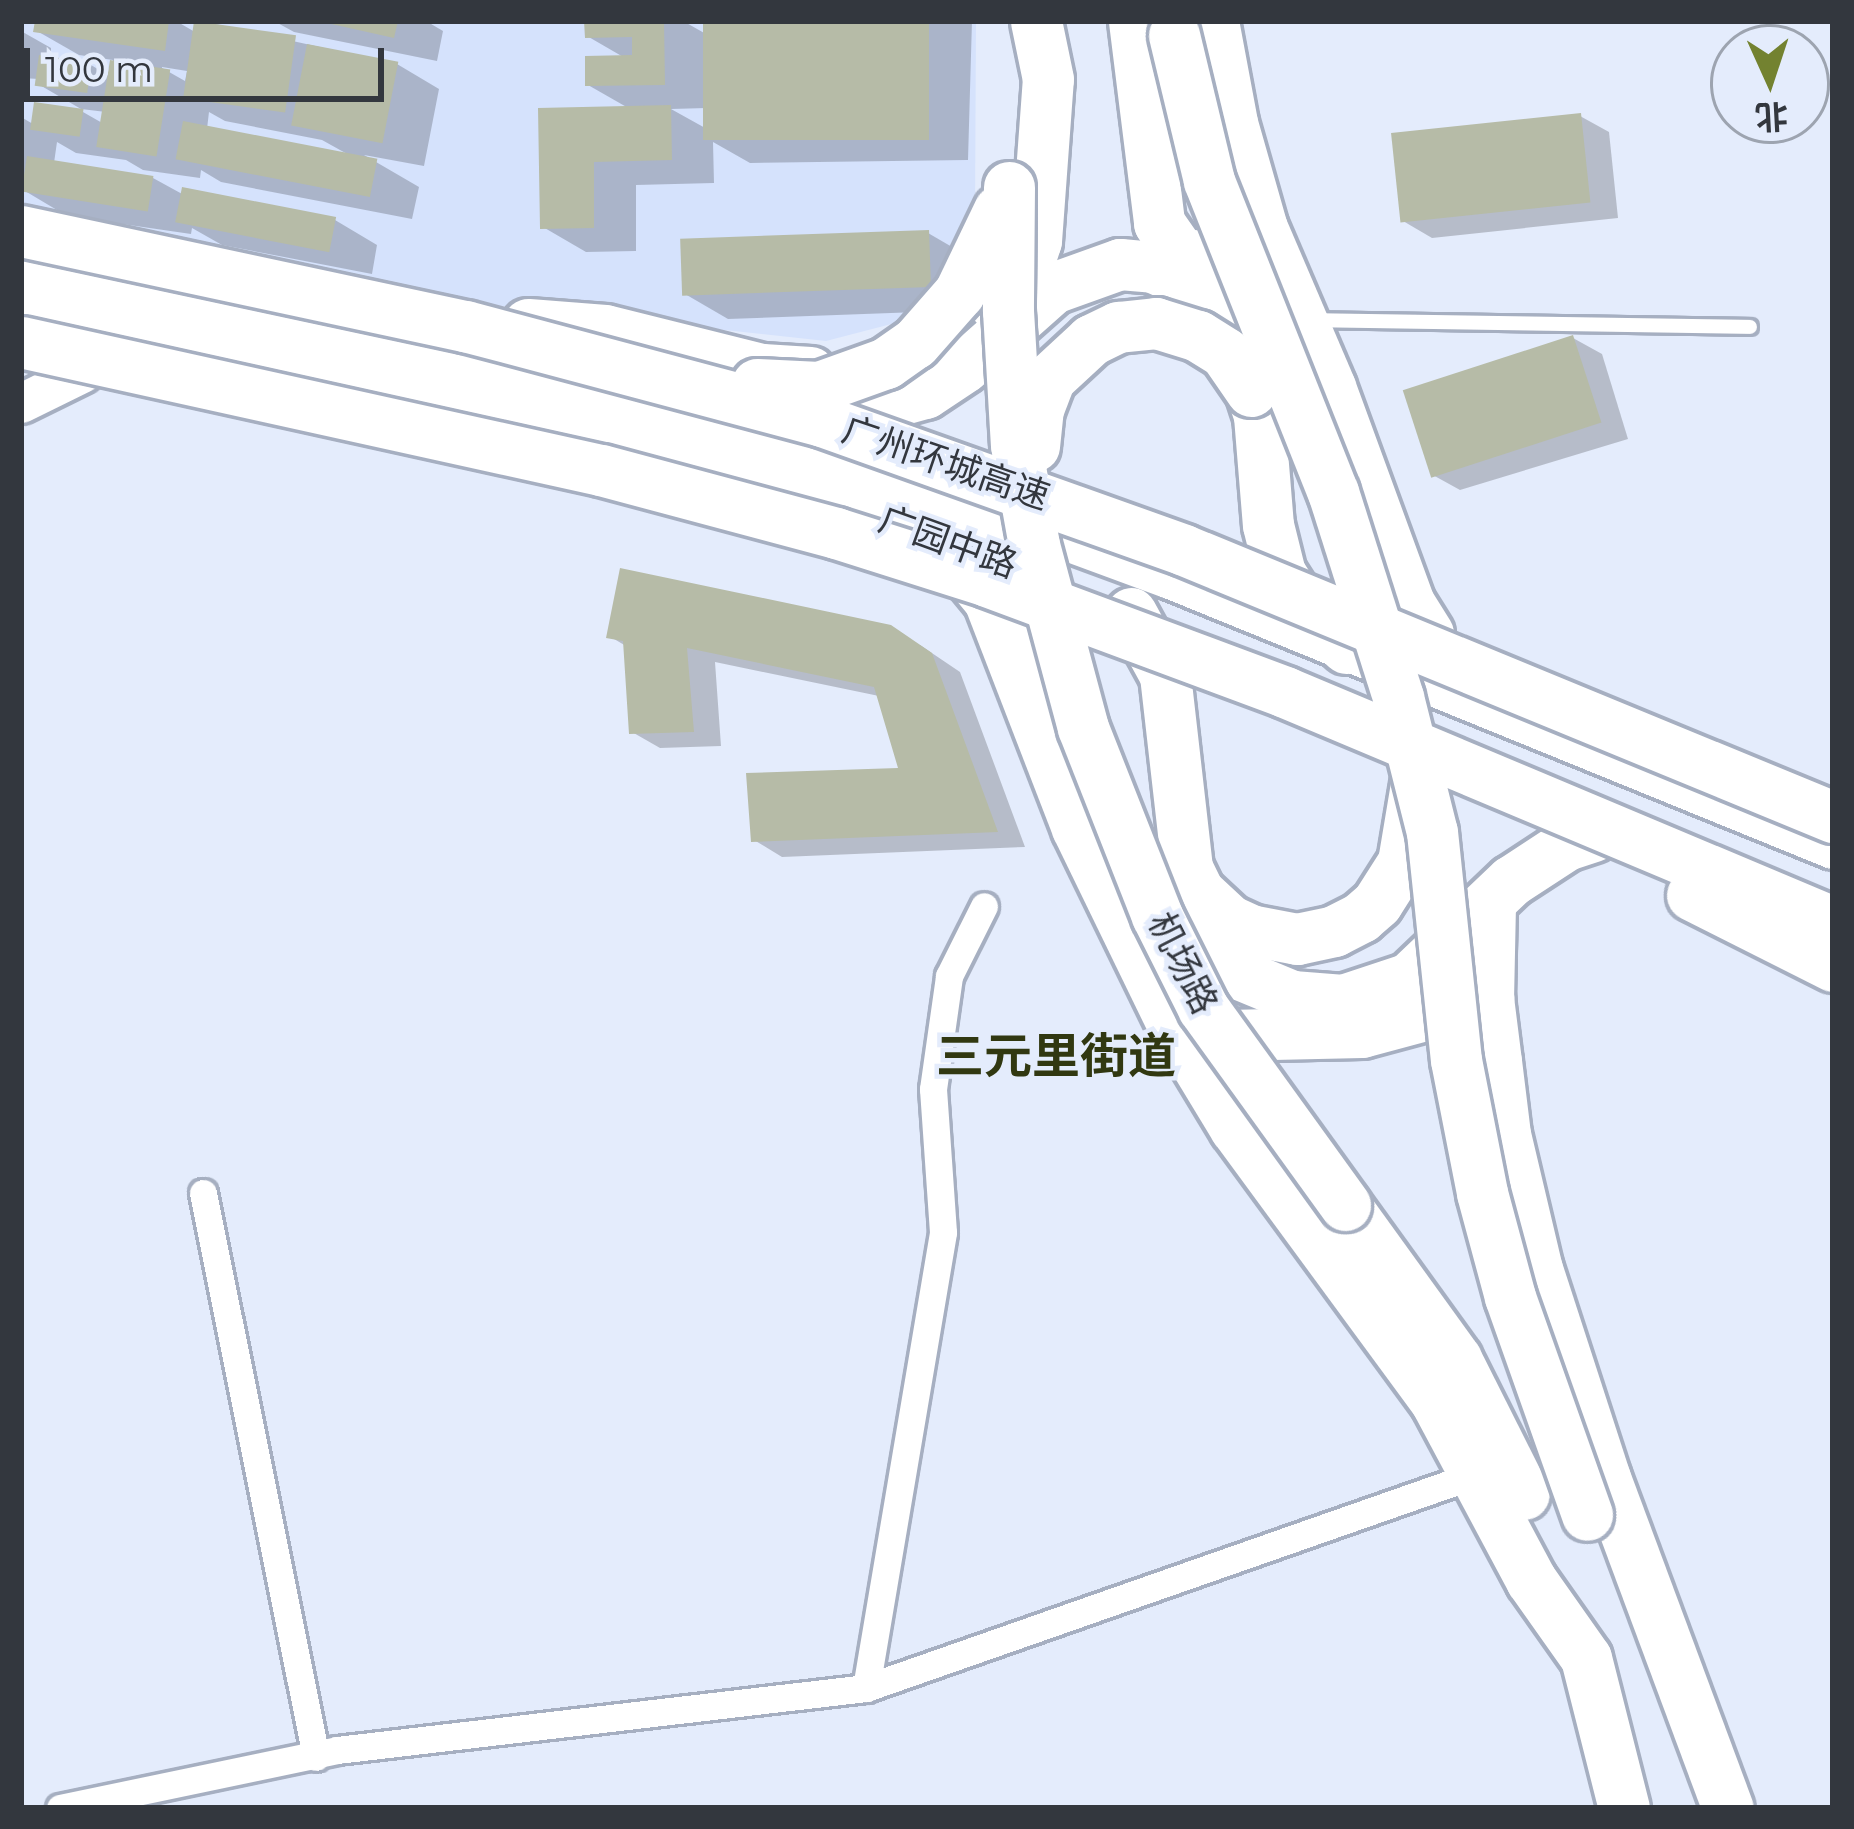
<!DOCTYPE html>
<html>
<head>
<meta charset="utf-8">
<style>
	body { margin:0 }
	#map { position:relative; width:1854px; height:1829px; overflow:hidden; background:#e4ecfc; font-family:Montserrat,"Noto Sans SC",sans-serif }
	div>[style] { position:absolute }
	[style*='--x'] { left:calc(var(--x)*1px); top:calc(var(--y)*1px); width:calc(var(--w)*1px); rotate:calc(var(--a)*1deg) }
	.built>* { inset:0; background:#d5e2fc }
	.shadow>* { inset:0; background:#0003 }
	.building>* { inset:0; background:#b6bba7; transform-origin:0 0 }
	.roads { filter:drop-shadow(3px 0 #a6afc1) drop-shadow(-3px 0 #a6afc1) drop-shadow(0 3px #a6afc1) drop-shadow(0 -3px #a6afc1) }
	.lane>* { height:14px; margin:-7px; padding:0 7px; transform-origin:7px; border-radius:7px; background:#fff }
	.street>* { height:27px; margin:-13.5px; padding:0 13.5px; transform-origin:13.5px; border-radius:13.5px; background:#fff }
	.secondary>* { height:39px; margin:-19.5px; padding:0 19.5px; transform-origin:19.5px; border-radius:19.5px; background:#fff }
	.primary>* { height:45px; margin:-22.5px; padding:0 22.5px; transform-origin:22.5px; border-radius:22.5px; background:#fff }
	.highway>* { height:51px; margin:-25.5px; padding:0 25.5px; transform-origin:25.5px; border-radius:25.5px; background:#fff }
	.bridges { filter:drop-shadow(3px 0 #a6afc1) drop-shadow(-3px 0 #a6afc1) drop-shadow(0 3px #a6afc1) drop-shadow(0 -3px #a6afc1) }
	.highway-bridge>* { height:51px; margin:-25.5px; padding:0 25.5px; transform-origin:25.5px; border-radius:25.5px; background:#fff }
	span { translate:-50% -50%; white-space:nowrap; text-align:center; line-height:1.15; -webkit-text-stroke:9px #e4ecfc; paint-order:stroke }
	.street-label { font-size:36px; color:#33373e }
	.district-label { font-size:48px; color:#313811; font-weight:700 }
	.frame { position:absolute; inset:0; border:24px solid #33373e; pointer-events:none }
	.north { position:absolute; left:1710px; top:24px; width:120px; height:120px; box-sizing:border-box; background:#e4ecfc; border:3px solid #9da4b0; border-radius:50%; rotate:177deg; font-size:33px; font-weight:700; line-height:48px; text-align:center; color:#33373e }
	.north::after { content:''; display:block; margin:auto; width:42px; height:54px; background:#738230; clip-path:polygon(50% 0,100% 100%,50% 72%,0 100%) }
	.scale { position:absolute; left:24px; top:48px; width:360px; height:54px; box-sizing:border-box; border:6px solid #33373e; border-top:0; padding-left:15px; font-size:36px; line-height:42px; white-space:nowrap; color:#33373e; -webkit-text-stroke:9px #e4ecfc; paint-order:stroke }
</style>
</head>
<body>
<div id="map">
	<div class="built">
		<div style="clip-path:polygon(21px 21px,976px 21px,975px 217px,926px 315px,826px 341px,362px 291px,21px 218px)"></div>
	</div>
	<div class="shadow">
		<div style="clip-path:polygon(evenodd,38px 21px,176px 21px,195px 32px,202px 21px,397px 64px,439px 89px,424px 166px,364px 155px,419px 187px,412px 219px,221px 182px,201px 170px,200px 178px,143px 170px,126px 160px,76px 153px,57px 142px,54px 163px,153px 178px,184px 195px,335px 220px,377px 245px,372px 274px,222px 245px,192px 228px,191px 234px,67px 216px,25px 191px,21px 117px,33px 124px,83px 112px,104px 124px,106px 112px,81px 109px,38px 84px,39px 79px,21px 78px,21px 31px,51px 48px,51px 59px,91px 65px,111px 77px,113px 60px,79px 55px,37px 31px,38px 21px,162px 67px,187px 71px,185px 81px,162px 68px,162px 67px,38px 21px,209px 112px,225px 121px,322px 140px,349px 155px,207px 129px,209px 112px)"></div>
		<div style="clip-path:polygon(274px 21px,426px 21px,443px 31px,437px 61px,294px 32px)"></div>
		<div style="clip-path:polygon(evenodd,587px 21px,683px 21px,706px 34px,706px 21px,972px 21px,968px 160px,750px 163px,713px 142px,714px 183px,636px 185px,636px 251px,586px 252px,543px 227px,630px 109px,588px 85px,625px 58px,587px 36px,587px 21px,707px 108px,707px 129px,671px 109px,707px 108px)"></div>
		<div style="clip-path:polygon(1580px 116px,1609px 132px,1618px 218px,1432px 238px,1403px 221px)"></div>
		<div style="clip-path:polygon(928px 233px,971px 258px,973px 310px,728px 319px,685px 294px)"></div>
		<div style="clip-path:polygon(1573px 338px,1602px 354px,1628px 439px,1460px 490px,1431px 474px)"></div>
		<div style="clip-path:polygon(609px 636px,920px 645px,960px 672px,1025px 847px,782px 857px,754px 840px,902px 771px,879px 696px,715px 662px,721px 746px,660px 748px,632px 732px,626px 646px)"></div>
	</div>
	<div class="building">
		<div style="clip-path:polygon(35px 21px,169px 21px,165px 51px,33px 32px)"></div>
		<div style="left:194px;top:21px;width:103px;height:78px;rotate:8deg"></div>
		<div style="clip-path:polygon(318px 21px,398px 21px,394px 38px)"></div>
		<div style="clip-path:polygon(584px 21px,664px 21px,665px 85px,585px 86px,585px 56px,632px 55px,632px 37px,585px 38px)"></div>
		<div style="left:703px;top:21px;width:226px;height:119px"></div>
		<div style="left:307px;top:44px;width:93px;height:83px;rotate:11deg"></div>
		<div style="left:39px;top:55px;width:53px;height:31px;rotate:8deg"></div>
		<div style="left:110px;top:60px;width:61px;height:88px;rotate:9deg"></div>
		<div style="left:34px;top:102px;width:50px;height:28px;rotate:8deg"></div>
		<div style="clip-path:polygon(671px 105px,672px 160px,594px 162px,594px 228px,540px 229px,538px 108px)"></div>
		<div style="left:1581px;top:113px;width:90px;height:191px;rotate:84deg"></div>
		<div style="left:183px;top:121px;width:198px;height:39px;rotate:11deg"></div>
		<div style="left:27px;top:156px;width:128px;height:36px;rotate:9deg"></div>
		<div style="left:182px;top:187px;width:157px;height:36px;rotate:11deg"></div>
		<div style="left:929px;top:230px;width:57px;height:249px;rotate:88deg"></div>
		<div style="left:1573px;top:335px;width:92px;height:179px;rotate:72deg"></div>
		<div style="clip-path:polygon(620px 568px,891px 625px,932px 653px,998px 832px,751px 842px,746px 773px,898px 768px,874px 687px,687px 648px,694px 732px,629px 734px,623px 641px,606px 638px)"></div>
	</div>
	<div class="roads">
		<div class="lane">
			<div style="--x:1311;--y:320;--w:439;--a:0.9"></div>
		</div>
		<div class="street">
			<div style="--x:203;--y:1193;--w:575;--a:78.67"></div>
			<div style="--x:866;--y:1688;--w:462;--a:-80.4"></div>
			<div style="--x:943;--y:1232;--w:143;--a:-94"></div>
			<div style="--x:933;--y:1089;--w:114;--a:-81.9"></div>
			<div style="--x:949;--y:976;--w:78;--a:-63.4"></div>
			<div style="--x:60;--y:1808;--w:283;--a:-11.8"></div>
			<div style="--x:337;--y:1750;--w:533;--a:-6.68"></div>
			<div style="--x:866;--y:1688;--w:647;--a:-19.3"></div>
		</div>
		<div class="secondary">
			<div style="--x:21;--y:403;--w:68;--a:-26.2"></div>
		</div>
		<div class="primary">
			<div style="--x:743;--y:431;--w:148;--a:15.7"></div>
			<div style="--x:885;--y:471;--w:302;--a:20.2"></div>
			<div style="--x:1168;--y:575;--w:718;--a:22.17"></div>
		</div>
		<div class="highway">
			<div style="--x:1134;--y:21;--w:204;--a:82.9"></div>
			<div style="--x:1159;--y:223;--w:38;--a:55"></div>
			<div style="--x:1181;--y:254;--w:38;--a:5"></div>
			<div style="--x:1213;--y:21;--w:104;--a:79.4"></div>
			<div style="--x:1232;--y:123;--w:109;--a:74.1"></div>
			<div style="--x:1262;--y:228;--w:173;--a:66.8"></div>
			<div style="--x:1330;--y:387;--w:230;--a:69.9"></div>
			<div style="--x:1409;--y:603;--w:36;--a:58"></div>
			<div style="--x:21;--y:271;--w:720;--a:12.51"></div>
			<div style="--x:724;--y:427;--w:110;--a:-4.7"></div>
			<div style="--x:834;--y:418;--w:94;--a:-15.4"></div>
			<div style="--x:925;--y:393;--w:47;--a:-33.7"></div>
			<div style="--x:964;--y:367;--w:119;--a:-41.6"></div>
			<div style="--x:1053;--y:288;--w:71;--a:-19.7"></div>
			<div style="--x:1120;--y:264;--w:33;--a:5"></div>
			<div style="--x:1153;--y:267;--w:66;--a:24.2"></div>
			<div style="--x:1213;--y:294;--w:97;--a:50.4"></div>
			<div style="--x:993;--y:303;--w:57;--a:-49.9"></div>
			<div style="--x:1030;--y:259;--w:19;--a:-72"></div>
			<div style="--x:1036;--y:241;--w:162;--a:-85.8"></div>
			<div style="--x:1048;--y:79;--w:59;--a:-101.7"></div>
			<div style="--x:21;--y:316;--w:689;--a:12.58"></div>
			<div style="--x:693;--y:466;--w:227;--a:15.6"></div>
			<div style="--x:912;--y:527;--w:133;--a:20.8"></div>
			<div style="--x:528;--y:324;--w:77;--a:4.5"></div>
			<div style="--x:605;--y:330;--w:162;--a:14"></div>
			<div style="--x:762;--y:369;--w:48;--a:3.6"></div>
			<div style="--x:1251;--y:391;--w:26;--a:72"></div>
			<div style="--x:1259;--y:416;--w:109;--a:85.3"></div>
			<div style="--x:1268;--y:525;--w:49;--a:76"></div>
			<div style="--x:1280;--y:573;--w:43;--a:57.4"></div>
			<div style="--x:1303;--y:609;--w:58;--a:42.2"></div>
			<div style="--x:952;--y:555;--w:58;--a:50.6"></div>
			<div style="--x:989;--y:600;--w:244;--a:68.9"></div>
			<div style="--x:1077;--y:828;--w:218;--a:64.1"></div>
			<div style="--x:1172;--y:1024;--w:122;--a:58.8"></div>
			<div style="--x:1235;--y:1128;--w:340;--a:53.7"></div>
			<div style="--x:1436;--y:1402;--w:202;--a:61.9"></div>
			<div style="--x:1531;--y:1580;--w:95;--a:54.8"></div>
			<div style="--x:1586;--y:1658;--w:155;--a:75.8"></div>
			<div style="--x:1131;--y:613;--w:71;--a:61.3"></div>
			<div style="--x:1165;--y:675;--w:194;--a:83.5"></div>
			<div style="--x:1187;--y:868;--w:25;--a:64"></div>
			<div style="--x:1198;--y:891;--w:42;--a:43.1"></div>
			<div style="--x:1229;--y:920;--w:23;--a:25"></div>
			<div style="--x:1250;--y:930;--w:48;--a:10.8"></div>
			<div style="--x:1297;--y:939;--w:38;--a:-12"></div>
			<div style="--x:1334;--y:931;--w:30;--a:-27"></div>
			<div style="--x:1361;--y:917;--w:21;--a:-41"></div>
			<div style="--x:1377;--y:903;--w:49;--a:-57.6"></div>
			<div style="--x:1403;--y:862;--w:91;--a:-80.5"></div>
			<div style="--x:1157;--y:895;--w:51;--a:52.9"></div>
			<div style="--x:1188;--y:936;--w:64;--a:36.7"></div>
			<div style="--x:1239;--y:974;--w:57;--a:22.5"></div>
			<div style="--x:1292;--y:996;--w:51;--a:4.5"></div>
			<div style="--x:1343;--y:1000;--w:70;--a:-18.4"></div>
			<div style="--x:1409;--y:978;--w:141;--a:-43.6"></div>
			<div style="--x:1511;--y:881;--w:66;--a:-33.2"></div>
			<div style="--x:1566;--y:845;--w:28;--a:-18"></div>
			<div style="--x:1490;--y:904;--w:94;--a:91.2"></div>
			<div style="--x:1488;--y:998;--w:64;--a:82.8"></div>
			<div style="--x:1496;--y:1061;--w:74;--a:83"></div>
			<div style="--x:1505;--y:1134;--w:139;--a:76.7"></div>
			<div style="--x:1537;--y:1269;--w:220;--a:72"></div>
			<div style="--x:1605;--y:1478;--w:352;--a:69.6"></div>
			<div style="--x:1189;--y:1054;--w:42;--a:-26.6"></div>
			<div style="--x:1227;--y:1035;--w:135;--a:-1.3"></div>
			<div style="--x:1362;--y:1032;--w:131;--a:-15.1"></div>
			<div style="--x:1345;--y:1205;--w:190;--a:54.2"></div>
			<div style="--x:1456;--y:1359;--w:151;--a:63.3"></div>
		</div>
	</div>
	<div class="bridges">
		<div class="highway-bridge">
			<div style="--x:1174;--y:35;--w:150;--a:76.5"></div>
			<div style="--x:1209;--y:181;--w:335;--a:68.3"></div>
			<div style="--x:1333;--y:492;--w:215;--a:72.4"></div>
			<div style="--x:1398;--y:697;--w:139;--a:75.9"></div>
			<div style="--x:1432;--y:832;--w:229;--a:84"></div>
			<div style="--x:1456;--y:1060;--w:136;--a:78.9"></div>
			<div style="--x:1482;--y:1193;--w:108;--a:74.9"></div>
			<div style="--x:1510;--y:1297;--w:231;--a:70.5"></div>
			<div style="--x:1009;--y:187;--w:124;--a:90.5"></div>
			<div style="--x:1008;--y:311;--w:134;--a:86.6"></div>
			<div style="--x:1016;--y:445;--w:102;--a:79.8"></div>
			<div style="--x:1034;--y:545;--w:189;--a:75"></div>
			<div style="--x:1083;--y:728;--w:202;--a:68.5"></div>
			<div style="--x:1157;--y:916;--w:103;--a:63.4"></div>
			<div style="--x:1203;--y:1008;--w:243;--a:54.2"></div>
			<div style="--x:21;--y:231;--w:454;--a:12.1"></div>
			<div style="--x:465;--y:326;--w:369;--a:14.9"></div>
			<div style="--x:822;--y:421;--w:384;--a:19.6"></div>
			<div style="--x:1184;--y:550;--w:702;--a:22.36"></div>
			<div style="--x:21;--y:342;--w:594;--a:12.45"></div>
			<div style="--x:601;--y:470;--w:243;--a:15"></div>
			<div style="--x:836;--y:533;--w:158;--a:17.6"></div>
			<div style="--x:987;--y:581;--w:318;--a:20.4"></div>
			<div style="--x:1285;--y:692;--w:594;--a:22.77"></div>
			<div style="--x:757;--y:384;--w:62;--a:2.8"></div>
			<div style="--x:819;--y:387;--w:71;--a:-19.7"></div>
			<div style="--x:886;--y:363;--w:35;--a:-35"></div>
			<div style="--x:915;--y:343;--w:67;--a:-48.7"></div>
			<div style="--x:959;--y:293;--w:92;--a:-64.3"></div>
			<div style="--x:1034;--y:446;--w:37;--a:-84"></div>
			<div style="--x:1038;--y:409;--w:33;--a:-69"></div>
			<div style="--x:1050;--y:378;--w:56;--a:-42.8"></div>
			<div style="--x:1091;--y:340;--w:30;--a:-26"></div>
			<div style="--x:1118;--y:327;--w:38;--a:-6"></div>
			<div style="--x:1156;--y:323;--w:44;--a:17.2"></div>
			<div style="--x:1198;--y:336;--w:32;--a:32"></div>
			<div style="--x:1225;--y:353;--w:46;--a:55.6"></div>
			<div style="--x:1692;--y:895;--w:158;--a:26.7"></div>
		</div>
	</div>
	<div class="street-label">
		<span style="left:946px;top:463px;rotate:19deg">广州环城高速</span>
		<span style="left:948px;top:542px;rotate:20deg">广园中路</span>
		<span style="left:1183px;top:963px;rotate:63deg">机场路</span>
	</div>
	<div class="district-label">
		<span style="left:1056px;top:1057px">三元里街道</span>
	</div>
	<div class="frame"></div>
	<div class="north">北</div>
	<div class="scale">100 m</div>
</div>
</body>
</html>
